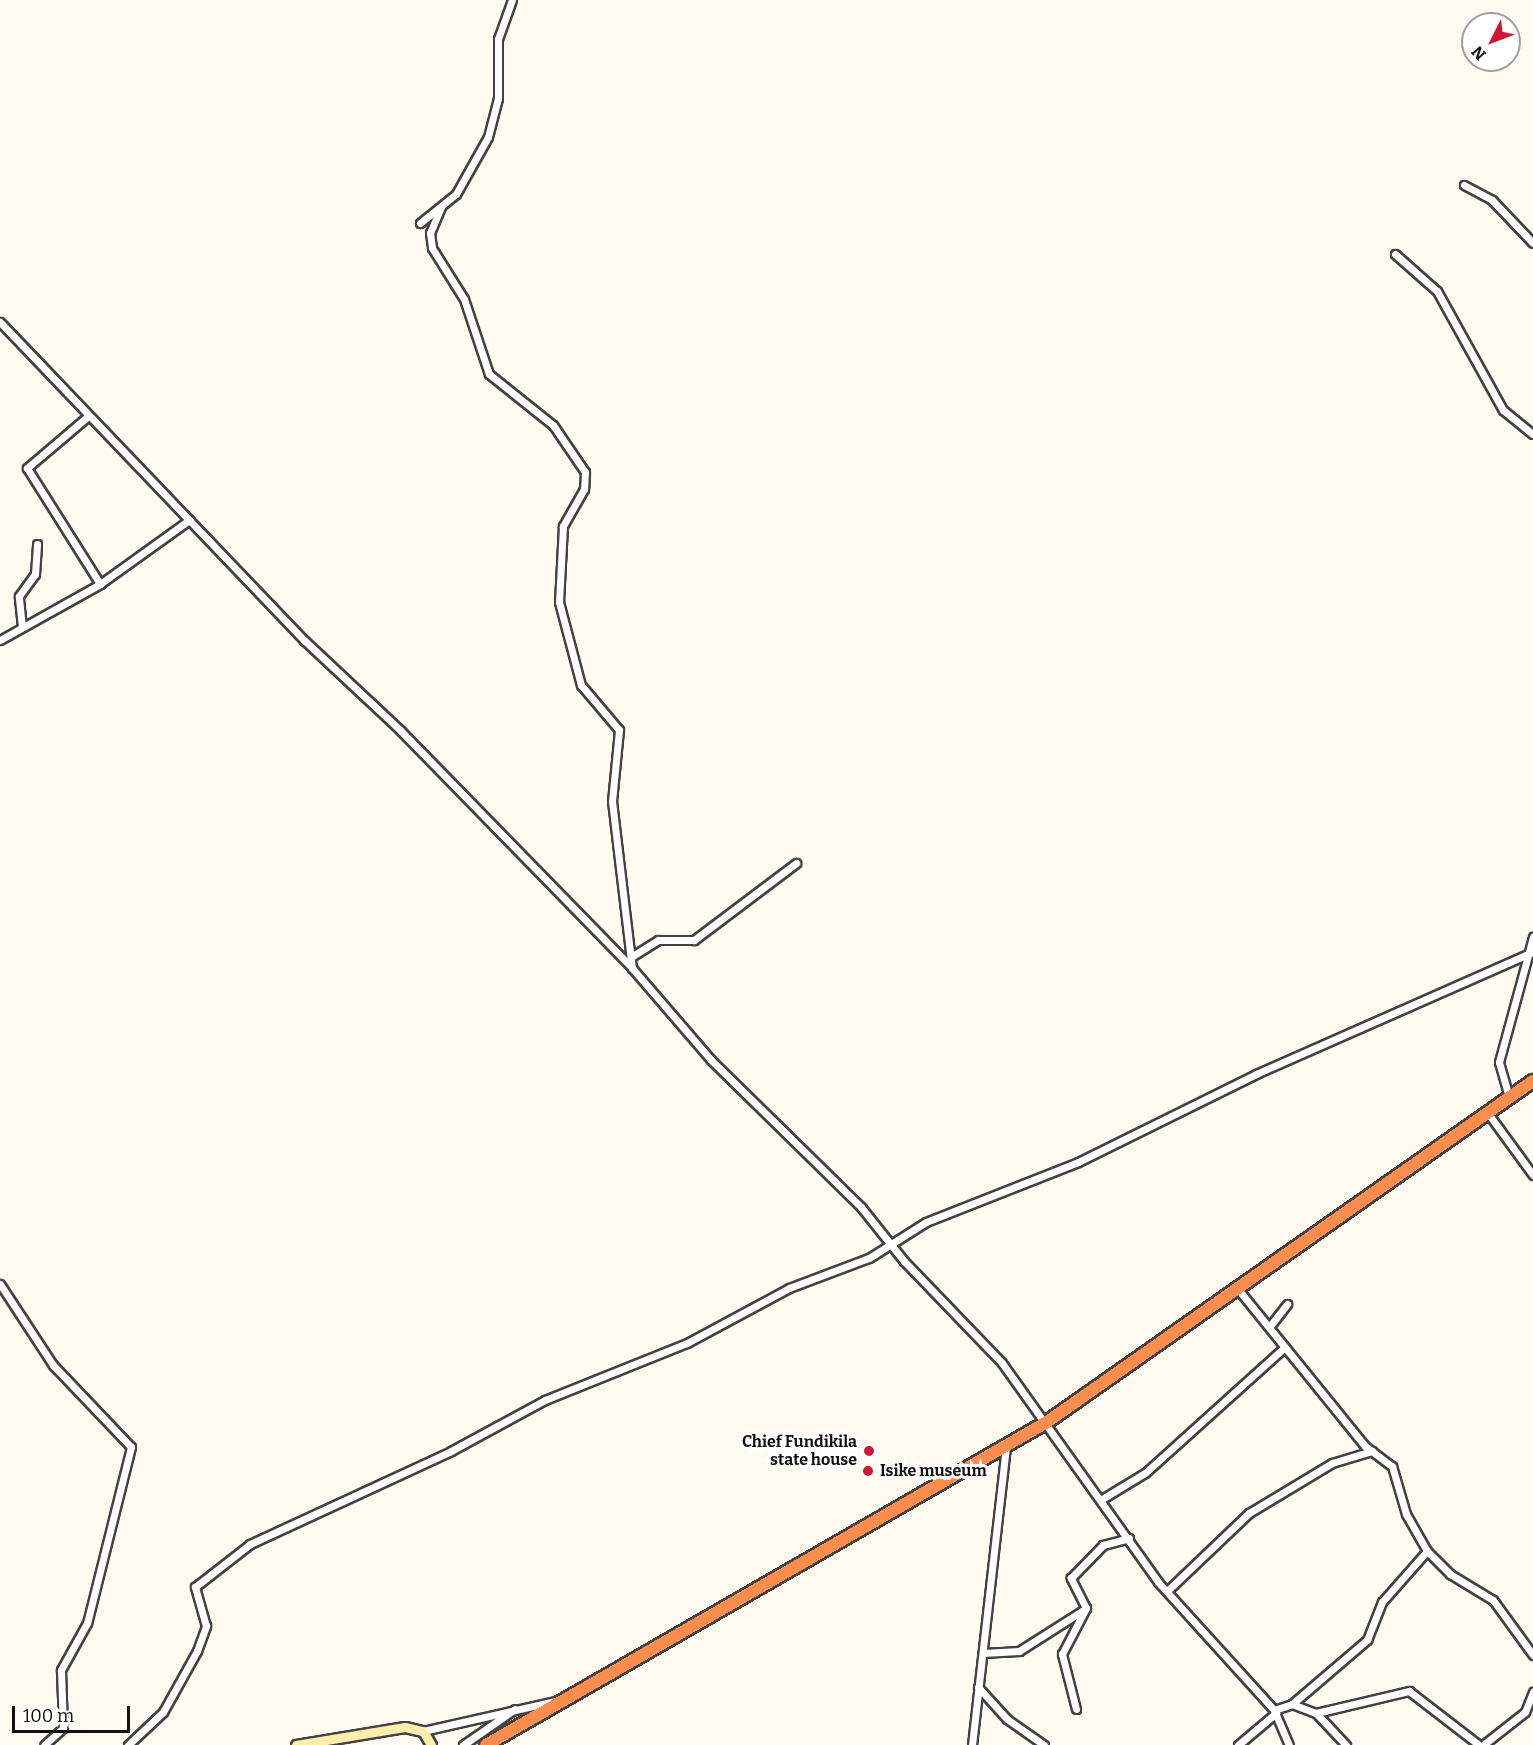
<!DOCTYPE html>
<html>
<head>
<meta charset="utf-8">
<style>
	body { margin:0 }
	#map { position:relative; width:1533px; height:1745px; overflow:hidden; background:#fffbf0; font-family:Bitter,serif }
	div>[style] { position:absolute }
	[style*='--x'] { left:calc(var(--x)*1px); top:calc(var(--y)*1px); width:calc(var(--w)*1px); rotate:calc(var(--a)*1deg) }
	.roads { filter:drop-shadow(2px 0 #424242) drop-shadow(-2px 0 #424242) drop-shadow(0 2px #424242) drop-shadow(0 -2px #424242) }
	.street>* { height:7px; margin:-3.5px; padding:0 3.5px; transform-origin:3.5px; border-radius:3.5px; background:#fff }
	.secondary>* { height:9px; margin:-4.5px; padding:0 4.5px; transform-origin:4.5px; border-radius:4.5px; background:#ffedab }
	.highway>* { height:12px; margin:-6px; padding:0 6px; transform-origin:6px; border-radius:6px; background:#ff8d4e }
	.dots>* { width:16px; height:16px; translate:-50% -50%; box-sizing:border-box; border:3px solid #fff; border-radius:50% }
	span { translate:-50% -50%; white-space:nowrap; text-align:center; line-height:1.15; -webkit-text-stroke:6px #fff; paint-order:stroke }
	.poi-label { font-size:16px; color:#0f0f0f; font-weight:700 }
	.right { translate:-100% -50%; text-align:right }
	.left { translate:0 -50%; text-align:left }
	.north { position:absolute; left:1461px; top:12px; width:60px; height:60px; box-sizing:border-box; background:#fff; border:2px solid #9f9f9f; border-radius:50%; rotate:228deg; font-size:16px; font-weight:700; line-height:24px; text-align:center; color:#0f0f0f }
	.north::after { content:''; display:block; margin:auto; width:21px; height:27px; background:#cf1632; clip-path:polygon(50% 0,100% 100%,50% 72%,0 100%) }
	.scale { position:absolute; left:12px; top:1706px; width:118px; height:27px; box-sizing:border-box; border:3px solid #0f0f0f; border-top:0; padding-left:8px; font-size:18px; line-height:21px; white-space:nowrap; color:#0f0f0f; -webkit-text-stroke:4px #fff; paint-order:stroke }
</style>
</head>
<body>
<div id="map">
	<div class="roads">
		<div class="street">
			<div style="--x:1464;--y:185;--w:32;--a:28"></div>
			<div style="--x:1492;--y:200;--w:59;--a:46.4"></div>
			<div style="--x:441;--y:207;--w:28;--a:113"></div>
			<div style="--x:430;--y:233;--w:15;--a:82"></div>
			<div style="--x:432;--y:248;--w:60;--a:57.9"></div>
			<div style="--x:464;--y:299;--w:79;--a:71.6"></div>
			<div style="--x:489;--y:374;--w:82;--a:38.6"></div>
			<div style="--x:553;--y:425;--w:57;--a:55.8"></div>
			<div style="--x:585;--y:472;--w:17;--a:93"></div>
			<div style="--x:584;--y:489;--w:43;--a:119.6"></div>
			<div style="--x:563;--y:526;--w:76;--a:93"></div>
			<div style="--x:559;--y:602;--w:86;--a:75.2"></div>
			<div style="--x:581;--y:685;--w:59;--a:49.8"></div>
			<div style="--x:619;--y:730;--w:71;--a:95.6"></div>
			<div style="--x:612;--y:801;--w:168;--a:83.2"></div>
			<div style="--x:420;--y:223;--w:46;--a:-38.9"></div>
			<div style="--x:456;--y:194;--w:65;--a:-60.7"></div>
			<div style="--x:488;--y:137;--w:40;--a:-75.6"></div>
			<div style="--x:498;--y:98;--w:59;--a:-90"></div>
			<div style="--x:498;--y:39;--w:41;--a:-70.3"></div>
			<div style="--x:1395;--y:254;--w:56;--a:41.4"></div>
			<div style="--x:1437;--y:291;--w:136;--a:61"></div>
			<div style="--x:1503;--y:410;--w:38;--a:39"></div>
			<div style="--x:0;--y:322;--w:441;--a:46.3"></div>
			<div style="--x:305;--y:641;--w:130;--a:43.1"></div>
			<div style="--x:400;--y:730;--w:332;--a:45.7"></div>
			<div style="--x:632;--y:968;--w:121;--a:49.3"></div>
			<div style="--x:711;--y:1060;--w:210;--a:44.4"></div>
			<div style="--x:861;--y:1207;--w:69;--a:51.5"></div>
			<div style="--x:904;--y:1261;--w:141;--a:46.1"></div>
			<div style="--x:1002;--y:1363;--w:269;--a:54.5"></div>
			<div style="--x:1158;--y:1582;--w:173;--a:47.8"></div>
			<div style="--x:1274;--y:1710;--w:38;--a:67"></div>
			<div style="--x:87;--y:417;--w:79;--a:139.6"></div>
			<div style="--x:27;--y:468;--w:137;--a:57.8"></div>
			<div style="--x:22;--y:627;--w:31;--a:-96"></div>
			<div style="--x:19;--y:596;--w:27;--a:-54"></div>
			<div style="--x:35;--y:574;--w:30;--a:-86"></div>
			<div style="--x:0;--y:640;--w:115;--a:-29.2"></div>
			<div style="--x:100;--y:584;--w:110;--a:-35.7"></div>
			<div style="--x:631;--y:957;--w:32;--a:-32"></div>
			<div style="--x:658;--y:940;--w:36;--a:0"></div>
			<div style="--x:694;--y:940;--w:128;--a:-37"></div>
			<div style="--x:1509;--y:1097;--w:36;--a:-106"></div>
			<div style="--x:1499;--y:1062;--w:130;--a:-74.8"></div>
			<div style="--x:1487;--y:1112;--w:78;--a:53.9"></div>
			<div style="--x:0;--y:1284;--w:97;--a:56.8"></div>
			<div style="--x:53;--y:1365;--w:113;--a:46.4"></div>
			<div style="--x:131;--y:1447;--w:181;--a:104"></div>
			<div style="--x:87;--y:1623;--w:54;--a:119"></div>
			<div style="--x:61;--y:1670;--w:58;--a:88"></div>
			<div style="--x:63;--y:1728;--w:25;--a:138"></div>
			<div style="--x:1237;--y:1288;--w:203;--a:51"></div>
			<div style="--x:1365;--y:1446;--w:34;--a:37"></div>
			<div style="--x:1392;--y:1466;--w:50;--a:73.7"></div>
			<div style="--x:1406;--y:1514;--w:43;--a:60.4"></div>
			<div style="--x:1427;--y:1551;--w:33;--a:45"></div>
			<div style="--x:1450;--y:1574;--w:50;--a:31.2"></div>
			<div style="--x:1493;--y:1600;--w:68;--a:54"></div>
			<div style="--x:1270;--y:1326;--w:28;--a:-52"></div>
			<div style="--x:1102;--y:1499;--w:50;--a:-31.2"></div>
			<div style="--x:1145;--y:1473;--w:188;--a:-42"></div>
			<div style="--x:1167;--y:1591;--w:113;--a:-43.6"></div>
			<div style="--x:1249;--y:1513;--w:97;--a:-31.1"></div>
			<div style="--x:1332;--y:1463;--w:42;--a:-16.7"></div>
			<div style="--x:983;--y:1653;--w:36;--a:-3"></div>
			<div style="--x:1019;--y:1651;--w:78;--a:-32.5"></div>
			<div style="--x:978;--y:1687;--w:43;--a:47.8"></div>
			<div style="--x:1007;--y:1719;--w:45;--a:35.1"></div>
			<div style="--x:1292;--y:1704;--w:99;--a:-40.5"></div>
			<div style="--x:1367;--y:1640;--w:41;--a:-68.5"></div>
			<div style="--x:1382;--y:1602;--w:68;--a:-48.6"></div>
			<div style="--x:1076;--y:1709;--w:57;--a:-104.3"></div>
			<div style="--x:1062;--y:1654;--w:52;--a:-62.4"></div>
			<div style="--x:1086;--y:1608;--w:34;--a:-117"></div>
			<div style="--x:1071;--y:1578;--w:46;--a:-45.9"></div>
			<div style="--x:1103;--y:1545;--w:27;--a:-15"></div>
			<div style="--x:1274;--y:1710;--w:19;--a:-18"></div>
			<div style="--x:1292;--y:1704;--w:26;--a:21"></div>
			<div style="--x:1316;--y:1713;--w:96;--a:-13.3"></div>
			<div style="--x:1409;--y:1691;--w:88;--a:37.6"></div>
			<div style="--x:1316;--y:1713;--w:44;--a:46.8"></div>
			<div style="--x:423;--y:1731;--w:135;--a:-12.8"></div>
			<div style="--x:128;--y:1745;--w:48;--a:-43.3"></div>
			<div style="--x:163;--y:1712;--w:70;--a:-60.9"></div>
			<div style="--x:197;--y:1651;--w:27;--a:-70"></div>
			<div style="--x:206;--y:1626;--w:41;--a:-105.8"></div>
			<div style="--x:195;--y:1587;--w:70;--a:-38"></div>
			<div style="--x:250;--y:1544;--w:221;--a:-24.8"></div>
			<div style="--x:451;--y:1451;--w:107;--a:-28.5"></div>
			<div style="--x:545;--y:1400;--w:153;--a:-21.9"></div>
			<div style="--x:687;--y:1343;--w:116;--a:-28.3"></div>
			<div style="--x:789;--y:1288;--w:85;--a:-20.6"></div>
			<div style="--x:869;--y:1258;--w:67;--a:-32.3"></div>
			<div style="--x:926;--y:1222;--w:163;--a:-21.5"></div>
			<div style="--x:1078;--y:1162;--w:199;--a:-26.3"></div>
			<div style="--x:1256;--y:1074;--w:303;--a:-23.8"></div>
			<div style="--x:463;--y:1745;--w:63;--a:-34.7"></div>
			<div style="--x:972;--y:1745;--w:300;--a:-83.5"></div>
			<div style="--x:1238;--y:1745;--w:50;--a:-40.1"></div>
			<div style="--x:1483;--y:1745;--w:53;--a:-38.2"></div>
			<div style="--x:1525;--y:1712;--w:22;--a:-68"></div>
		</div>
		<div class="secondary">
			<div style="--x:296;--y:1745;--w:110;--a:-9.4"></div>
			<div style="--x:405;--y:1727;--w:18;--a:13"></div>
			<div style="--x:423;--y:1731;--w:16;--a:60"></div>
		</div>
		<div class="highway">
			<div style="--x:486;--y:1745;--w:647;--a:-29.93"></div>
			<div style="--x:1047;--y:1422;--w:594;--a:-35.06"></div>
		</div>
	</div>
	<div class="dots">
		<div style="left:869px;top:1451px;background:#cf1632"></div>
		<div style="left:868px;top:1471px;background:#cf1632"></div>
	</div>
	<div class="poi-label">
		<span class="right" style="left:857px;top:1451px">Chief Fundikila<br>state house</span>
		<span class="left" style="left:880px;top:1471px">Isike museum</span>
	</div>
	<div class="north">N</div>
	<div class="scale">100 m</div>
</div>
</body>
</html>
